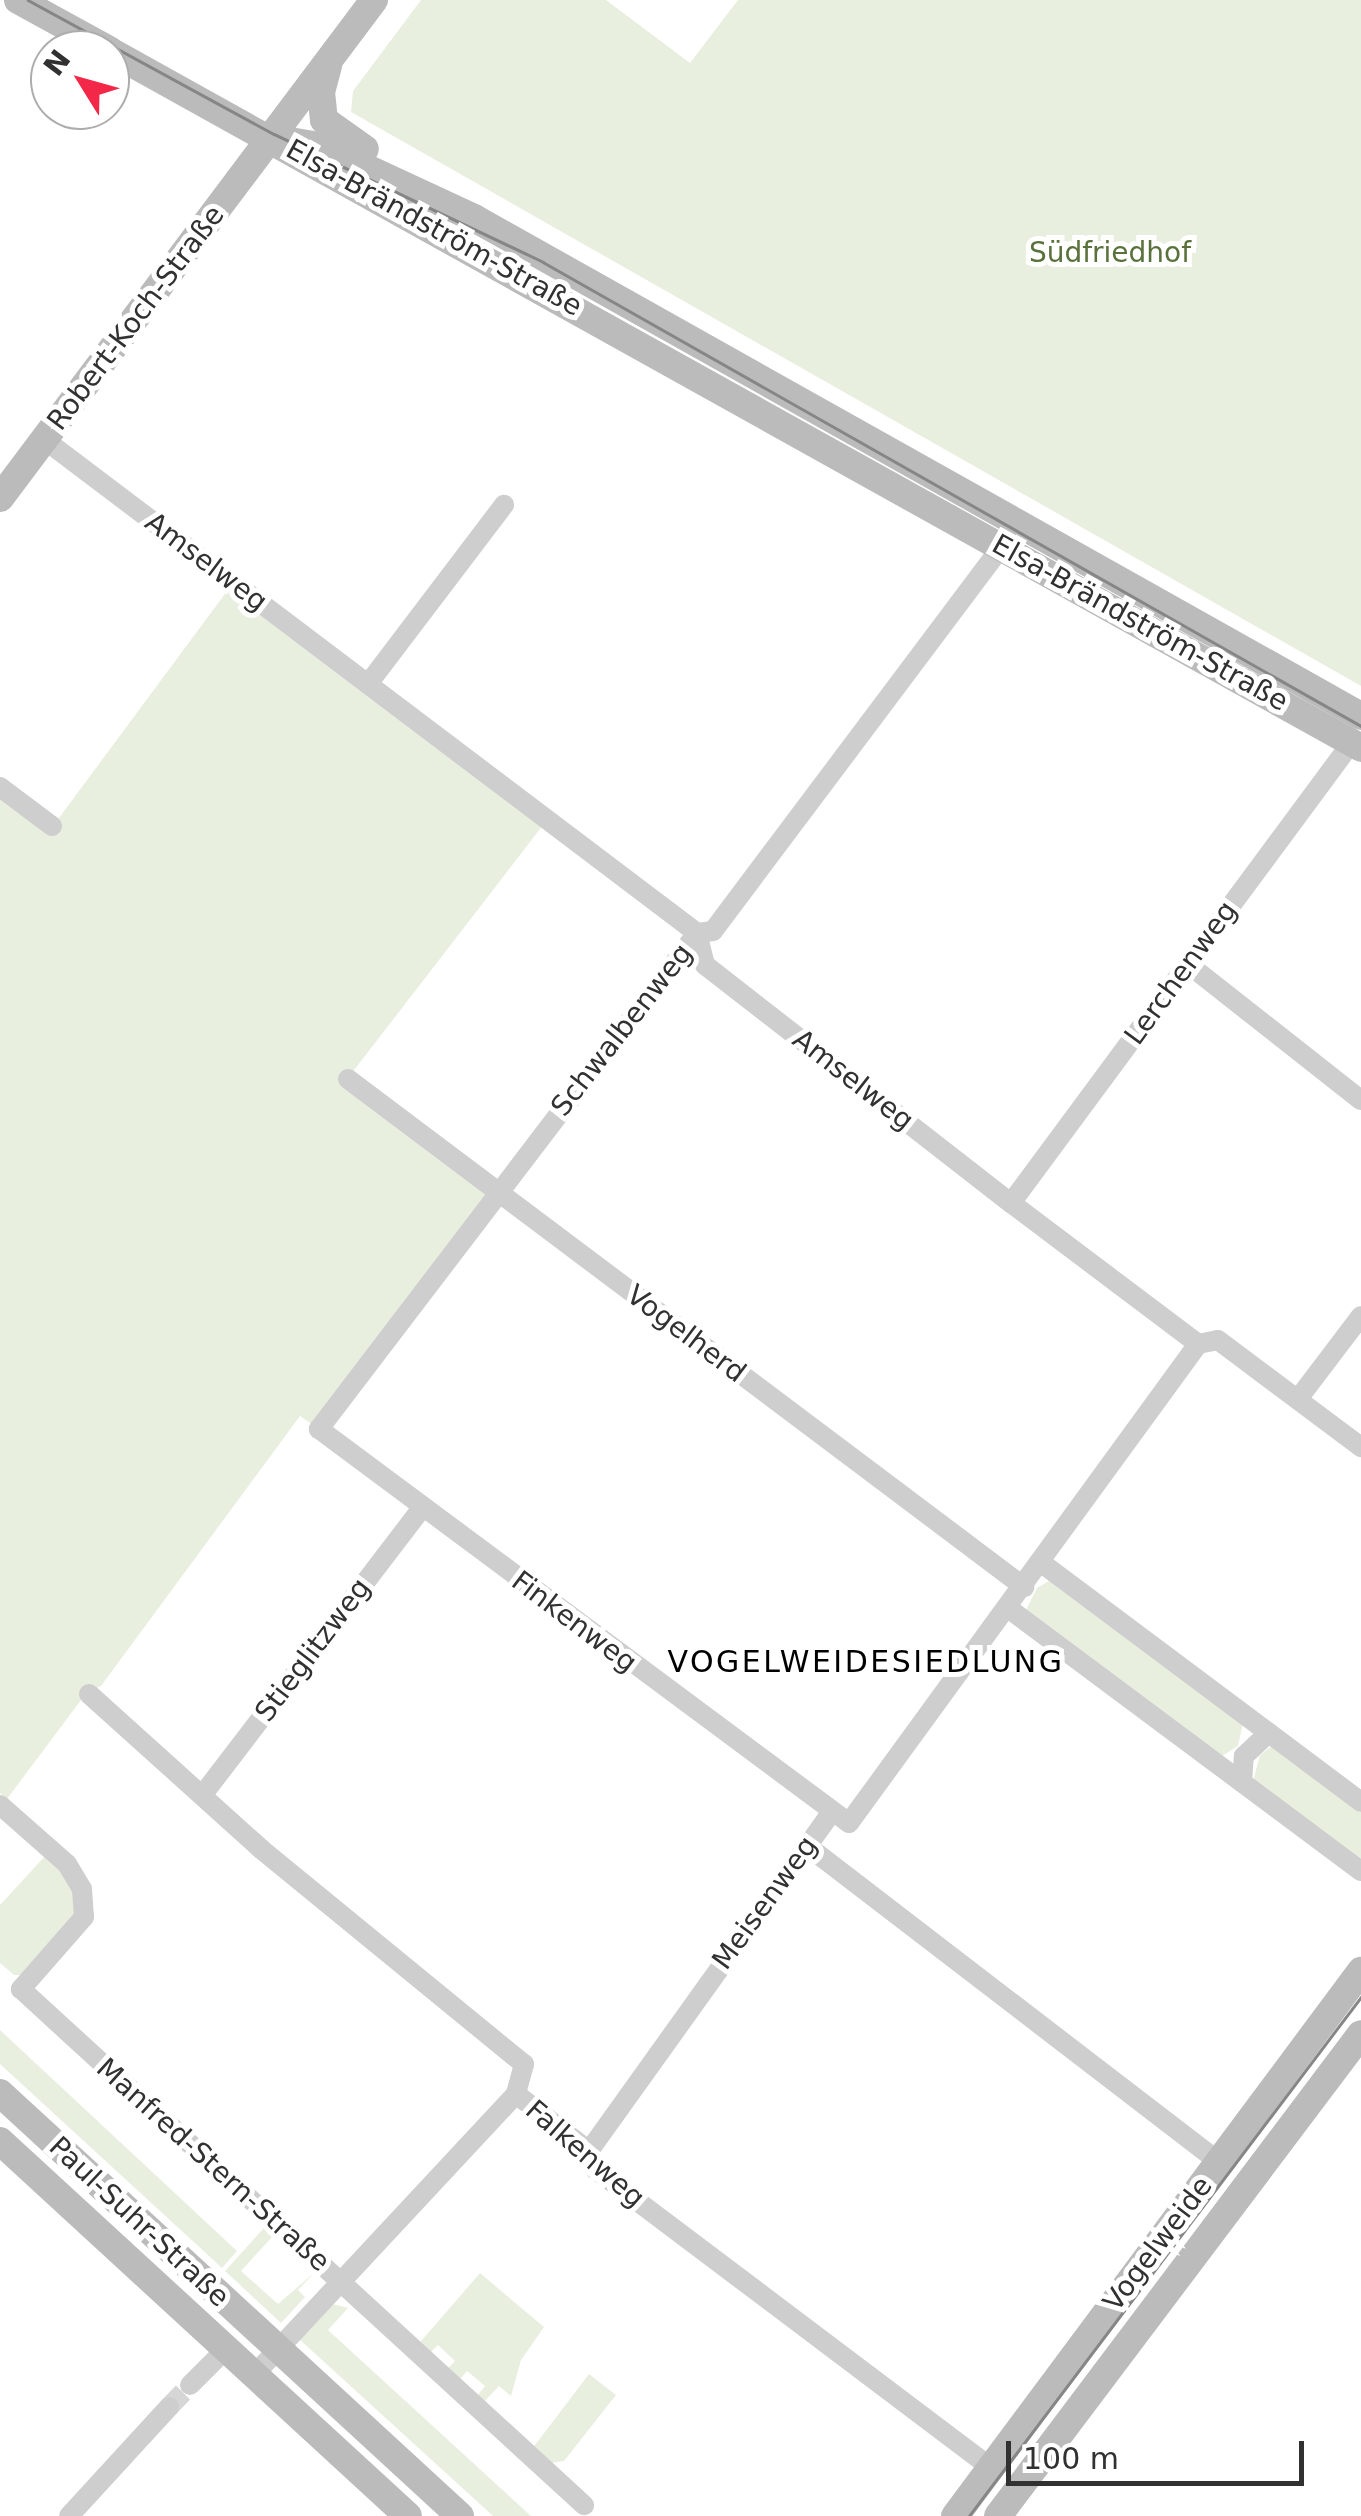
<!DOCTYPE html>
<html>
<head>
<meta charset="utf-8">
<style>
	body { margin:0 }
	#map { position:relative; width:1361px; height:2516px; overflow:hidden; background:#fff; font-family:"DejaVu Sans",sans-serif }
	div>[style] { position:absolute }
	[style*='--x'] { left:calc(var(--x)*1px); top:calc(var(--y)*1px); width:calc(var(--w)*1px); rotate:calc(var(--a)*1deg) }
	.green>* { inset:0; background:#e9efdf }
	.street-tunnel>* { height:20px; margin-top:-10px; transform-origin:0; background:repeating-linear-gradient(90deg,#d6d6d6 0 20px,transparent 0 30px) }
	.street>* { height:20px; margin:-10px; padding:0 10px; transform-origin:10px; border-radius:10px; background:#cecece }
	.secondary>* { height:28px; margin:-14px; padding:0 14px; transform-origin:14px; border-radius:14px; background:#bbb }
	.tram>* { height:2.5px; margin:-1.25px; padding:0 1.25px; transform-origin:1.25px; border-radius:1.25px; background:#868686 }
	span { translate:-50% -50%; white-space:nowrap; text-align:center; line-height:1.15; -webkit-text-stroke:10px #fff; paint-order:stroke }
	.street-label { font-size:28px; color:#313131 }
	.park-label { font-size:28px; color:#59713a }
	.neighbourhood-label { font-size:30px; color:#000; letter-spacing:2.5px }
	.north { position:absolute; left:30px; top:30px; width:100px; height:100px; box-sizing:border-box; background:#fff; border:2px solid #adadad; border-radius:50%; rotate:307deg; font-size:28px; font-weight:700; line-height:40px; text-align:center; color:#313131 }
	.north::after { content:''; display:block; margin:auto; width:35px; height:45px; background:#f32849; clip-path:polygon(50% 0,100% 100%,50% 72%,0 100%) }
	.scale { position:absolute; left:1006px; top:2441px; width:298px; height:45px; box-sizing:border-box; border:5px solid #313131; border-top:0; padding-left:12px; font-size:30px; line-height:35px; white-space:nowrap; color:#313131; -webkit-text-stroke:8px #fff; paint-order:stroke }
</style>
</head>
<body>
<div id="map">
	<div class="green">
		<div style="clip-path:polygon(421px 0,606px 0,690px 63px,738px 0,1361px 0,1361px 686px,351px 112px,353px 91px)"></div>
		<div style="clip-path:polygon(233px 583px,547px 820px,348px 1078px,497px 1192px,319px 1429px,300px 1416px,101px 1686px,87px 1692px,7px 1799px,0 1793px,0 787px,53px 826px)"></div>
		<div style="clip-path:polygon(1054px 1578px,1243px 1723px,1238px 1746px,1222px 1756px,1026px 1610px,1037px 1588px)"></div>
		<div style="clip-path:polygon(1272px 1746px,1361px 1810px,1361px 1861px,1253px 1781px,1260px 1755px)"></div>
		<div style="clip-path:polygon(46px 1855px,64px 1870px,81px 1912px,27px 1975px,14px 1975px,0 1963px,0 1905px)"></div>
		<div style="clip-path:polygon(0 2030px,237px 2251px,222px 2268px,0 2064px)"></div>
		<div style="clip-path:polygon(264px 2228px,273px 2236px,241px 2271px,278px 2304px,314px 2273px,298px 2290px,305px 2297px,281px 2323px,225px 2271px)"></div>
		<div style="clip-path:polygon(480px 2273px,544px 2327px,521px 2360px,511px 2396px,499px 2386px,481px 2405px,474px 2400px,485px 2386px,467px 2371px,456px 2384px,443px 2373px,455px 2361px,438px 2345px,426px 2357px,416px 2347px)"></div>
		<div style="clip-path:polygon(333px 2304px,348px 2308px,328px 2330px,531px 2516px,493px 2516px,299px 2339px)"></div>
		<div style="clip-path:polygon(589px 2374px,616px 2395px,564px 2461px,551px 2463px,532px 2449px)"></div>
	</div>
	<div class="street-tunnel">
		<div style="--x:169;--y:2407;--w:30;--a:-46"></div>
	</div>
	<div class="street">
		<div style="--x:45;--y:440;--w:817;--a:37.09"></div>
		<div style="--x:697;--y:933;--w:33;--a:76"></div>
		<div style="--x:705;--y:965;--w:388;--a:37.9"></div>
		<div style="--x:1011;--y:1203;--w:234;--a:37"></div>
		<div style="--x:1198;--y:1344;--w:20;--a:-11"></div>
		<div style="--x:1218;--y:1340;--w:179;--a:36.8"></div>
		<div style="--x:1002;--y:546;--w:481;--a:126.9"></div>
		<div style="--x:713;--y:931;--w:16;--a:173"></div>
		<div style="--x:697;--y:933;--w:624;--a:127.31"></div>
		<div style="--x:319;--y:1429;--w:660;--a:36.63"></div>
		<div style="--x:849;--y:1823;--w:593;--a:-53.92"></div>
		<div style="--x:368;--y:684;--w:225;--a:-52.8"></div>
		<div style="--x:0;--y:787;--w:65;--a:36.9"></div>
		<div style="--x:1188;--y:964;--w:220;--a:38.2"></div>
		<div style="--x:348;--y:1079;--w:846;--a:36.92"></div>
		<div style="--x:1011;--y:1203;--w:573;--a:-53.51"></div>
		<div style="--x:1298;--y:1399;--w:104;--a:-52.8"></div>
		<div style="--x:1043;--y:1564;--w:397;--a:36.8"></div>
		<div style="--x:1008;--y:1608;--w:440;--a:36.7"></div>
		<div style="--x:89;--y:1694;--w:232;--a:42"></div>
		<div style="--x:261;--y:1849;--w:340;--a:39.3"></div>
		<div style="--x:524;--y:2064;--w:31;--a:105"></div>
		<div style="--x:516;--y:2094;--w:383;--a:133"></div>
		<div style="--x:1242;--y:1782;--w:26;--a:-86"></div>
		<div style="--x:1244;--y:1756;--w:34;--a:-43"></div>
		<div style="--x:204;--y:1793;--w:359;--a:-52.6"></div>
		<div style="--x:0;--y:1805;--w:89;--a:41.4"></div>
		<div style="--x:67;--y:1864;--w:29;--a:59"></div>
		<div style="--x:82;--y:1889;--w:28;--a:86"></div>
		<div style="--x:84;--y:1917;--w:96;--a:131.2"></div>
		<div style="--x:21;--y:1989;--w:764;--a:42.51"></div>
		<div style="--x:806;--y:1845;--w:521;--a:37.51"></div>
		<div style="--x:516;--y:2094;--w:93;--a:38"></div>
		<div style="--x:589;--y:2151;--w:20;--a:70"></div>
		<div style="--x:596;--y:2170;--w:495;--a:37"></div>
		<div style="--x:589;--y:2151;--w:414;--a:-54.4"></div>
		<div style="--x:190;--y:2385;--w:52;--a:-45"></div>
		<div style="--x:69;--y:2516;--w:148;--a:-47.5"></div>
	</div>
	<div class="secondary">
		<div style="--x:18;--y:0;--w:104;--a:28.8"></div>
		<div style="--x:110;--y:51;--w:1432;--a:29.12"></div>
		<div style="--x:328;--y:66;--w:27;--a:105"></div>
		<div style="--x:321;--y:92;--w:28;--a:84"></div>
		<div style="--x:324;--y:120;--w:50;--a:35.3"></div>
		<div style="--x:272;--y:138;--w:48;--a:9.7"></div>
		<div style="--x:319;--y:146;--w:171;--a:24.9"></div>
		<div style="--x:474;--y:218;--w:1017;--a:29.31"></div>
		<div style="--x:0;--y:498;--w:623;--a:-53.09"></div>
		<div style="--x:0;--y:2093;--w:625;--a:42.6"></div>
		<div style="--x:0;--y:2141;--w:554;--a:42.59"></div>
		<div style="--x:955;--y:2516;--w:680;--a:-53.32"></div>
		<div style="--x:998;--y:2516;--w:603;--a:-53.02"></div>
	</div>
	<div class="tram">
		<div style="--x:28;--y:0;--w:280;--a:28.6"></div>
		<div style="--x:274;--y:134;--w:298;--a:25.4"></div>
		<div style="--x:543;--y:262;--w:940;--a:29.56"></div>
		<div style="--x:969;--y:2516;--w:650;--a:-52.94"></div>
	</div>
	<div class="street-label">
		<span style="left:434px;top:228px;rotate:29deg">Elsa-Brändström-Straße</span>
		<span style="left:136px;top:318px;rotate:-53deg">Robert-Koch-Straße</span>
		<span style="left:206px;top:562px;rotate:37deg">Amselweg</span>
		<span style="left:1140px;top:623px;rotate:29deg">Elsa-Brändström-Straße</span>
		<span style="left:1181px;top:973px;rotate:-54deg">Lerchenweg</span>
		<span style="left:622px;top:1030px;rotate:-52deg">Schwalbenweg</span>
		<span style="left:853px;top:1080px;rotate:38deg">Amselweg</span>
		<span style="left:686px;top:1334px;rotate:37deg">Vogelherd</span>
		<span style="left:574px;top:1622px;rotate:37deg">Finkenweg</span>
		<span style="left:313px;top:1650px;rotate:-53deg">Stieglitzweg</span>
		<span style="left:765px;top:1903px;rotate:-54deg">Meisenweg</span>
		<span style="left:585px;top:2154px;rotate:41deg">Falkenweg</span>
		<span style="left:213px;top:2165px;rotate:42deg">Manfred-Stern-Straße</span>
		<span style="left:139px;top:2222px;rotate:43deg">Paul-Suhr-Straße</span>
		<span style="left:1158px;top:2244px;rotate:-53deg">Vogelweide</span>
	</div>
	<div class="park-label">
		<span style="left:1110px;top:253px">Südfriedhof</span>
	</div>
	<div class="neighbourhood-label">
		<span style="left:866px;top:1662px">VOGELWEIDESIEDLUNG</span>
	</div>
	<div class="north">N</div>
	<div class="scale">100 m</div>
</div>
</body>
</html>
